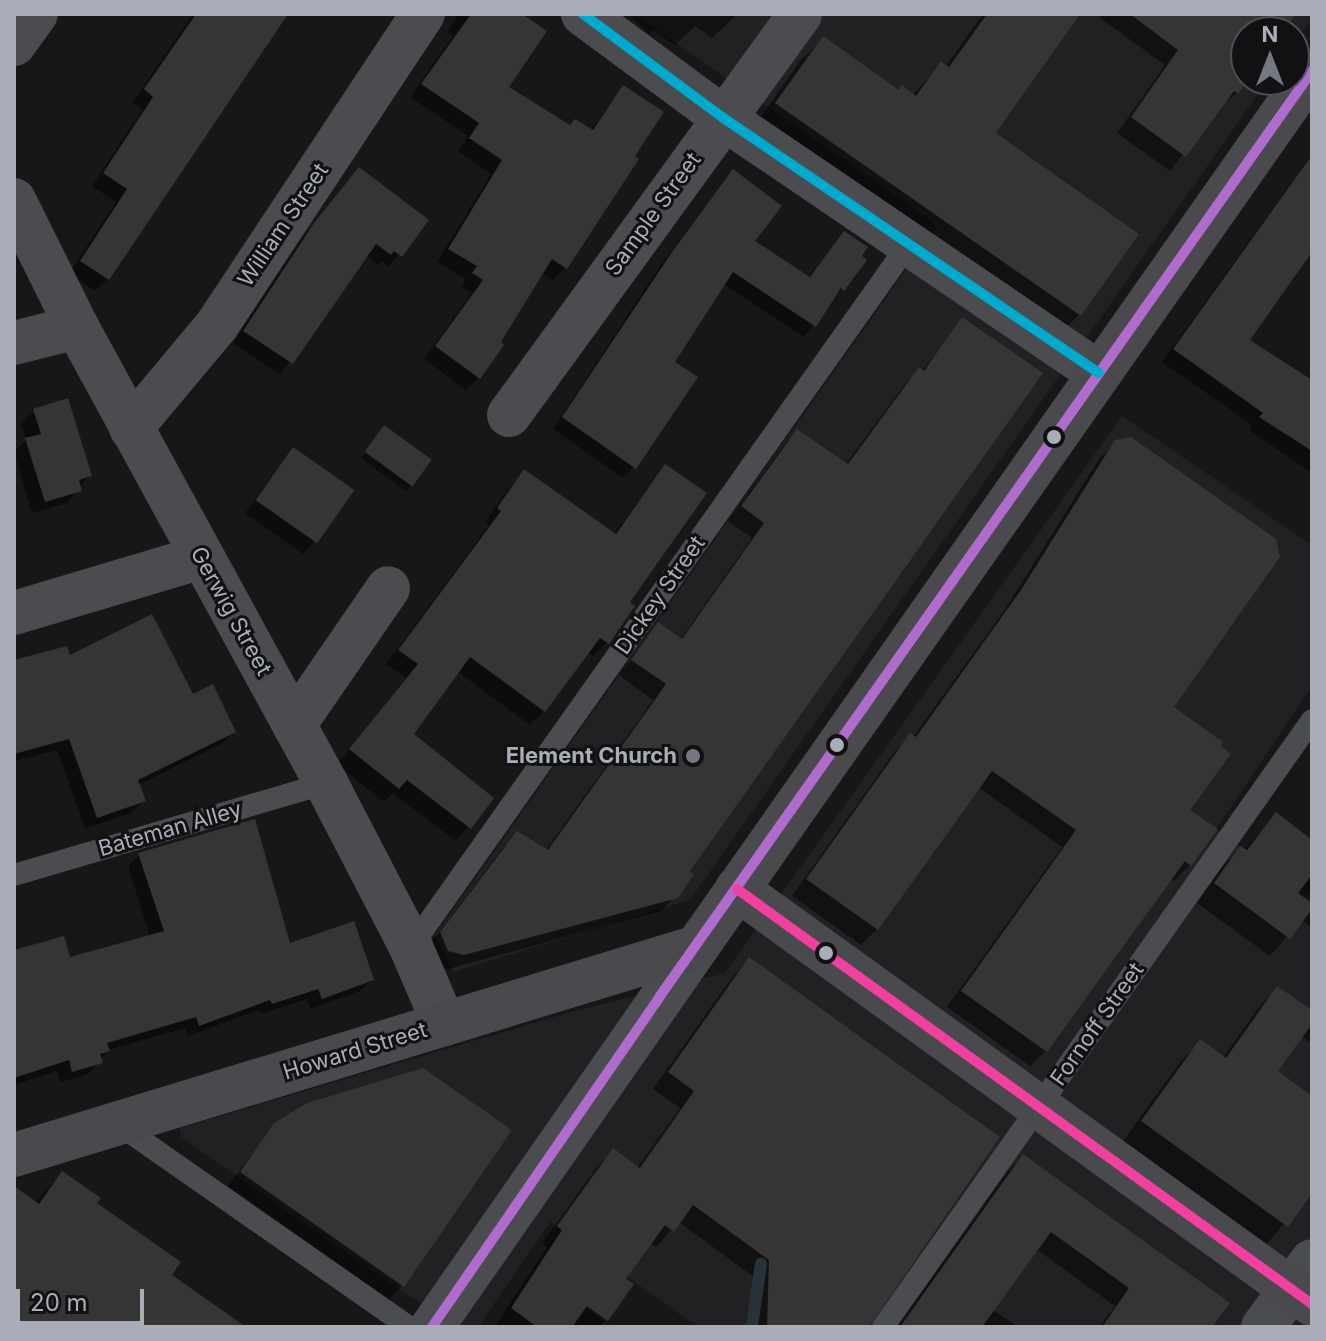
<!DOCTYPE html>
<html>
<head>
<meta charset="utf-8">
<style>
	body { margin:0 }
	#map { position:relative; width:1326px; height:1341px; overflow:hidden; background:#171717; font-family:Inter,sans-serif }
	div>[style] { position:absolute }
	[style*='--x'] { left:calc(var(--x)*1px); top:calc(var(--y)*1px); width:calc(var(--w)*1px); rotate:calc(var(--a)*1deg) }
	.built>* { inset:0; background:#212123 }
	.shadow>* { inset:0; background:#0007 }
	.stream>* { height:12px; margin:-6px; padding:0 6px; transform-origin:6px; border-radius:6px; background:#2a3239 }
	.building>* { inset:0; background:#353536; transform-origin:0 0 }
	.lane>* { height:22px; margin:-11px; padding:0 11px; transform-origin:11px; border-radius:11px; background:#4b4c50 }
	.street>* { height:44px; margin:-22px; padding:0 22px; transform-origin:22px; border-radius:22px; background:#4b4c50 }
	.secondary>* { height:44px; margin:-22px; padding:0 22px; transform-origin:22px; border-radius:22px; background:#4a4a4e }
	.bus-1>* { height:10px; margin:-5px; padding:0 5px; transform-origin:5px; border-radius:5px; background:#b06ccc }
	.bus-2>* { height:10px; margin:-5px; padding:0 5px; transform-origin:5px; border-radius:5px; background:#00a9ce }
	.bus-3>* { height:10px; margin:-5px; padding:0 5px; transform-origin:5px; border-radius:5px; background:#f240a1 }
	.dots>* { width:22px; height:22px; translate:-50% -50%; box-sizing:border-box; border:4px solid #111113; border-radius:50% }
	span { translate:-50% -50%; white-space:nowrap; text-align:center; line-height:1.15; -webkit-text-stroke:6px #111113; paint-order:stroke }
	.street-label { font-size:22px; color:#a8adb8 }
	.poi-label { font-size:22px; color:#a8adb8; font-weight:700 }
	.right { translate:-100% -50%; text-align:right }
	.frame { position:absolute; inset:0; border:16px solid #a8adb8; pointer-events:none }
	.north { position:absolute; left:1230px; top:16px; width:80px; height:80px; box-sizing:border-box; background:#111113; border:2px solid #4d4f55; border-radius:50%; rotate:0deg; font-size:22px; font-weight:700; line-height:32px; text-align:center; color:#a8adb8 }
	.north::after { content:''; display:block; margin:auto; width:28px; height:36px; background:#757880; clip-path:polygon(50% 0,100% 100%,50% 72%,0 100%) }
	.scale { position:absolute; left:16px; top:1289px; width:128px; height:36px; box-sizing:border-box; border:4px solid #a8adb8; border-top:0; padding-left:10px; font-size:24px; line-height:28px; white-space:nowrap; color:#a8adb8; -webkit-text-stroke:6px #111113; paint-order:stroke }
</style>
</head>
<body>
<div id="map">
	<div class="built">
		<div style="clip-path:polygon(634px 14px,1305px 14px,1312px 18px,1294px 44px,1294px 32px,1246px 32px,1246px 80px,1268px 80px,690px 900px,453px 972px,435px 935px,936px 227px,928px 218px)"></div>
		<div style="clip-path:polygon(1122px 416px,1312px 545px,1312px 686px,1216px 829px,1312px 896px,1312px 1327px,698px 1327px,550px 1222px,478px 1327px,460px 1327px,406px 1294px,181px 1137px,180px 1128px,564px 1014px,725px 973px)"></div>
	</div>
	<div class="shadow">
		<div style="clip-path:polygon(193px 14px,286px 14px,108px 279px,95px 291px,69px 274px,116px 202px,92px 186px,142px 110px,133px 102px)"></div>
		<div style="clip-path:polygon(459px 14px,518px 14px,506px 88px,569px 127px,590px 131px,623px 87px,565px 268px,553px 280px,541px 273px,478px 378px,466px 390px,424px 359px,472px 293px,461px 287px,466px 279px,437px 262px,491px 174px,458px 151px,468px 136px,410px 97px,453px 36px,447px 32px)"></div>
		<div style="clip-path:polygon(629px 14px,737px 14px,712px 38px,695px 26px,675px 45px,653px 30px,649px 34px)"></div>
		<div style="clip-path:polygon(983px 14px,1078px 14px,993px 134px,1079px 315px,1057px 337px,754px 127px,800px 61px,823px 39px,898px 92px,912px 96px,941px 64px,945px 67px)"></div>
		<div style="clip-path:polygon(1103px 14px,1286px 14px,1288px 28px,1285px 32px,1246px 32px,1237px 93px,1220px 106px,1170px 171px,1117px 133px,1165px 65px,1100px 18px)"></div>
		<div style="clip-path:polygon(1312px 154px,1312px 249px,1247px 340px,1312px 382px,1312px 473px,1249px 430px,1252px 425px,1162px 362px)"></div>
		<div style="clip-path:polygon(348px 181px,427px 220px,389px 267px,382px 261px,378px 265px,365px 255px,280px 375px,233px 343px,303px 237px)"></div>
		<div style="clip-path:polygon(723px 183px,752px 242px,808px 278px,845px 233px,859px 257px,842px 289px,804px 337px,723px 284px,673px 362px,634px 467px,623px 478px,553px 429px,661px 265px)"></div>
		<div style="clip-path:polygon(963px 320px,676px 896px,661px 911px,448px 969px,434px 965px,427px 948px,503px 848px,518px 834px,546px 850px,653px 700px,619px 675px,658px 625px,680px 640px,752px 538px,728px 521px,783px 446px,797px 431px,845px 465px,905px 384px,919px 370px,922px 371px)"></div>
		<div style="clip-path:polygon(34px 411px,89px 476px,67px 503px,32px 513px,14px 452px,26px 440px,21px 423px)"></div>
		<div style="clip-path:polygon(379px 434px,429px 461px,406px 491px,361px 458px)"></div>
		<div style="clip-path:polygon(1116px 442px,1171px 708px,1187px 811px,1190px 865px,1174px 881px,1170px 878px,1046px 1051px,1030px 1066px,947px 1007px,1062px 847px,978px 787px,877px 929px,861px 945px,792px 896px,895px 751px,910px 736px,913px 737px,1006px 608px,1099px 459px)"></div>
		<div style="clip-path:polygon(293px 450px,315px 541px,303px 554px,245px 513px)"></div>
		<div style="clip-path:polygon(665px 466px,627px 602px,607px 642px,593px 656px,587px 652px,544px 711px,530px 725px,457px 671px,411px 734px,491px 799px,456px 841px,392px 793px,384px 802px,337px 764px,406px 678px,386px 664px,489px 525px,485px 522px,510px 486px,524px 472px,613px 535px)"></div>
		<div style="clip-path:polygon(68px 658px,233px 732px,221px 744px,138px 785px,143px 801px,131px 813px,85px 829px,57px 750px,14px 761px,14px 662px)"></div>
		<div style="clip-path:polygon(1276px 815px,1312px 842px,1312px 928px,1301px 920px,1270px 956px,1197px 903px,1222px 867px,1241px 848px,1244px 850px)"></div>
		<div style="clip-path:polygon(139px 855px,289px 946px,372px 980px,360px 991px,310px 1009px,307px 999px,260px 1014px,259px 1010px,188px 1036px,185px 1028px,108px 1050px,88px 1074px,60px 1082px,57px 1071px,14px 1085px,14px 952px,69px 959px,150px 937px,128px 866px)"></div>
		<div style="clip-path:polygon(749px 960px,867px 1327px,752px 1327px,754px 1277px,679px 1222px,656px 1247px,650px 1242px,580px 1298px,578px 1302px,605px 1321px,599px 1327px,578px 1327px,573px 1323px,570px 1327px,498px 1327px,496px 1325px,547px 1247px,542px 1243px,597px 1167px,613px 1151px,637px 1168px,680px 1108px,653px 1089px,733px 976px)"></div>
		<div style="clip-path:polygon(1278px 988px,1312px 1013px,1312px 1044px,1301px 1036px,1275px 1072px,1312px 1098px,1312px 1189px,1267px 1244px,1123px 1141px,1181px 1061px,1200px 1042px,1223px 1058px,1259px 1007px)"></div>
		<div style="clip-path:polygon(275px 1124px,402px 1286px,389px 1299px,228px 1186px)"></div>
		<div style="clip-path:polygon(1023px 1156px,1209px 1327px,1099px 1327px,1115px 1306px,1036px 1249px,992px 1309px,1018px 1327px,897px 1327px,1007px 1172px)"></div>
		<div style="clip-path:polygon(62px 1174px,169px 1276px,243px 1327px,14px 1327px,14px 1194px,34px 1203px)"></div>
	</div>
	<div class="stream">
		<div style="--x:752;--y:1327;--w:64;--a:-81.9"></div>
	</div>
	<div class="building">
		<div style="clip-path:polygon(196px 14px,288px 14px,109px 280px,80px 261px,127px 189px,103px 173px,153px 97px,144px 89px)"></div>
		<div style="clip-path:polygon(471px 14px,522px 14px,547px 31px,509px 87px,570px 125px,575px 119px,593px 130px,623px 85px,664px 112px,635px 156px,639px 159px,567px 269px,552px 259px,501px 342px,504px 345px,480px 379px,435px 346px,483px 280px,472px 273px,477px 266px,448px 249px,502px 160px,469px 138px,479px 123px,421px 84px)"></div>
		<div style="clip-path:polygon(987px 14px,1080px 14px,996px 133px,1139px 234px,1081px 316px,775px 103px,823px 36px,899px 90px,902px 85px,916px 96px,941px 61px,949px 67px)"></div>
		<div style="clip-path:polygon(1130px 14px,1296px 14px,1283px 32px,1246px 32px,1248px 80px,1238px 94px,1234px 91px,1186px 157px,1131px 117px,1178px 50px)"></div>
		<div style="clip-path:polygon(1312px 155px,1312px 252px,1250px 340px,1312px 380px,1312px 451px,1259px 417px,1263px 413px,1173px 349px)"></div>
		<div style="clip-path:polygon(359px 167px,429px 220px,402px 257px,394px 251px,391px 255px,376px 244px,293px 364px,243px 331px,314px 223px)"></div>
		<div style="clip-path:polygon(733px 169px,782px 206px,755px 241px,810px 277px,844px 231px,868px 247px,862px 256px,867px 260px,844px 291px,841px 288px,816px 327px,733px 272px,675px 362px,698px 377px,636px 469px,562px 417px,672px 252px)"></div>
		<div style="clip-path:polygon(962px 317px,1043px 373px,690px 871px,694px 874px,678px 898px,464px 955px,448px 951px,440px 932px,517px 831px,548px 850px,666px 684px,631px 660px,658px 622px,682px 639px,764px 523px,741px 506px,797px 429px,848px 464px,919px 367px,924px 371px)"></div>
		<div style="clip-path:polygon(68px 398px,92px 476px,79px 480px,82px 491px,45px 502px,25px 438px,41px 434px,33px 409px)"></div>
		<div style="left:384px;top:425px;width:59px;height:33px;rotate:36deg"></div>
		<div style="clip-path:polygon(1131px 437px,1276px 539px,1280px 557px,1174px 707px,1223px 742px,1221px 746px,1231px 754px,1190px 810px,1218px 829px,1191px 866px,1185px 861px,1047px 1052px,961px 991px,1076px 830px,992px 771px,878px 930px,806px 879px,910px 733px,916px 737px,1021px 590px,1115px 440px)"></div>
		<div style="left:293px;top:447px;width:75px;height:65px;rotate:35deg"></div>
		<div style="clip-path:polygon(665px 464px,707px 493px,630px 602px,635px 606px,609px 644px,600px 638px,545px 712px,470px 657px,414px 734px,494px 798px,471px 829px,407px 780px,399px 789px,349px 749px,418px 664px,398px 650px,501px 511px,497px 508px,524px 469px,616px 534px)"></div>
		<div style="clip-path:polygon(152px 614px,193px 694px,213px 684px,236px 732px,138px 780px,146px 801px,97px 818px,69px 739px,14px 754px,14px 660px,67px 646px,70px 655px)"></div>
		<div style="clip-path:polygon(1276px 812px,1312px 840px,1312px 875px,1298px 893px,1312px 903px,1312px 909px,1290px 939px,1214px 883px,1240px 846px,1247px 850px)"></div>
		<div style="clip-path:polygon(255px 819px,290px 943px,354px 921px,374px 980px,322px 999px,318px 989px,272px 1004px,270px 1000px,199px 1026px,196px 1017px,107px 1043px,110px 1051px,100px 1054px,103px 1063px,72px 1072px,69px 1060px,14px 1078px,14px 950px,64px 936px,70px 957px,164px 931px,138px 853px)"></div>
		<div style="clip-path:polygon(749px 957px,1000px 1137px,869px 1327px,767px 1327px,769px 1260px,693px 1205px,674px 1232px,665px 1225px,626px 1279px,634px 1284px,608px 1321px,587px 1306px,572px 1327px,537px 1327px,511px 1308px,562px 1230px,557px 1226px,613px 1148px,640px 1168px,694px 1091px,668px 1072px)"></div>
		<div style="clip-path:polygon(1277px 986px,1312px 1010px,1312px 1024px,1278px 1071px,1312px 1096px,1312px 1193px,1288px 1227px,1141px 1121px,1200px 1039px,1226px 1058px)"></div>
		<div style="clip-path:polygon(423px 1068px,512px 1130px,404px 1287px,240px 1172px,274px 1123px,307px 1103px)"></div>
		<div style="clip-path:polygon(1023px 1154px,1230px 1303px,1212px 1327px,1102px 1327px,1129px 1288px,1051px 1232px,982px 1327px,900px 1327px)"></div>
		<div style="clip-path:polygon(62px 1171px,101px 1198px,97px 1203px,181px 1262px,172px 1275px,246px 1327px,14px 1327px,14px 1186px,39px 1204px)"></div>
	</div>
	<div class="lane">
		<div style="--x:14;--y:875;--w:325;--a:-16.4"></div>
		<div style="--x:411;--y:947;--w:864;--a:-54.71"></div>
		<div style="--x:118;--y:1124;--w:355;--a:34.9"></div>
		<div style="--x:883;--y:1327;--w:743;--a:-54.75"></div>
	</div>
	<div class="street">
		<div style="--x:583;--y:14;--w:173;--a:36.5"></div>
		<div style="--x:722;--y:117;--w:455;--a:34.2"></div>
		<div style="--x:14;--y:44;--w:37;--a:-54"></div>
		<div style="--x:14;--y:200;--w:142;--a:63.6"></div>
		<div style="--x:77;--y:327;--w:520;--a:61.36"></div>
		<div style="--x:326;--y:783;--w:185;--a:62.6"></div>
		<div style="--x:411;--y:947;--w:84;--a:66.8"></div>
		<div style="--x:14;--y:343;--w:65;--a:-14.3"></div>
		<div style="--x:509;--y:415;--w:495;--a:-54"></div>
		<div style="--x:131;--y:428;--w:134;--a:-50.1"></div>
		<div style="--x:217;--y:325;--w:373;--a:-56.5"></div>
		<div style="--x:14;--y:613;--w:196;--a:-16.6"></div>
		<div style="--x:294;--y:725;--w:166;--a:-55.5"></div>
		<div style="--x:432;--y:1327;--w:463;--a:-55.1"></div>
		<div style="--x:1263;--y:1327;--w:82;--a:-53.4"></div>
	</div>
	<div class="secondary">
		<div style="--x:737;--y:889;--w:709;--a:35.82"></div>
		<div style="--x:14;--y:1155;--w:714;--a:-16.94"></div>
		<div style="--x:697;--y:947;--w:1070;--a:-54.93"></div>
	</div>
	<div class="bus-1">
		<div style="--x:432;--y:1327;--w:402;--a:-55.4"></div>
		<div style="--x:660;--y:996;--w:1132;--a:-54.82"></div>
	</div>
	<div class="bus-2">
		<div style="--x:583;--y:14;--w:173;--a:36.5"></div>
		<div style="--x:722;--y:117;--w:455;--a:34.2"></div>
	</div>
	<div class="bus-3">
		<div style="--x:737;--y:889;--w:709;--a:35.82"></div>
	</div>
	<div class="dots">
		<div style="left:1054px;top:437px;background:#a8adb8"></div>
		<div style="left:837px;top:745px;background:#a8adb8"></div>
		<div style="left:693px;top:756px;background:#757880"></div>
		<div style="left:826px;top:953px;background:#a8adb8"></div>
	</div>
	<div class="street-label">
		<span style="left:653px;top:214px;rotate:-54deg">Sample Street</span>
		<span style="left:283px;top:225px;rotate:-56deg">William Street</span>
		<span style="left:660px;top:595px;rotate:-55deg">Dickey Street</span>
		<span style="left:231px;top:611px;rotate:61deg">Gerwig Street</span>
		<span style="left:170px;top:829px;rotate:-16deg">Bateman Alley</span>
		<span style="left:1097px;top:1024px;rotate:-55deg">Fornoff Street</span>
		<span style="left:355px;top:1051px;rotate:-17deg">Howard Street</span>
	</div>
	<div class="poi-label">
		<span class="right" style="left:677px;top:756px">Element Church</span>
	</div>
	<div class="frame"></div>
	<div class="north">N</div>
	<div class="scale">20 m</div>
</div>
</body>
</html>
